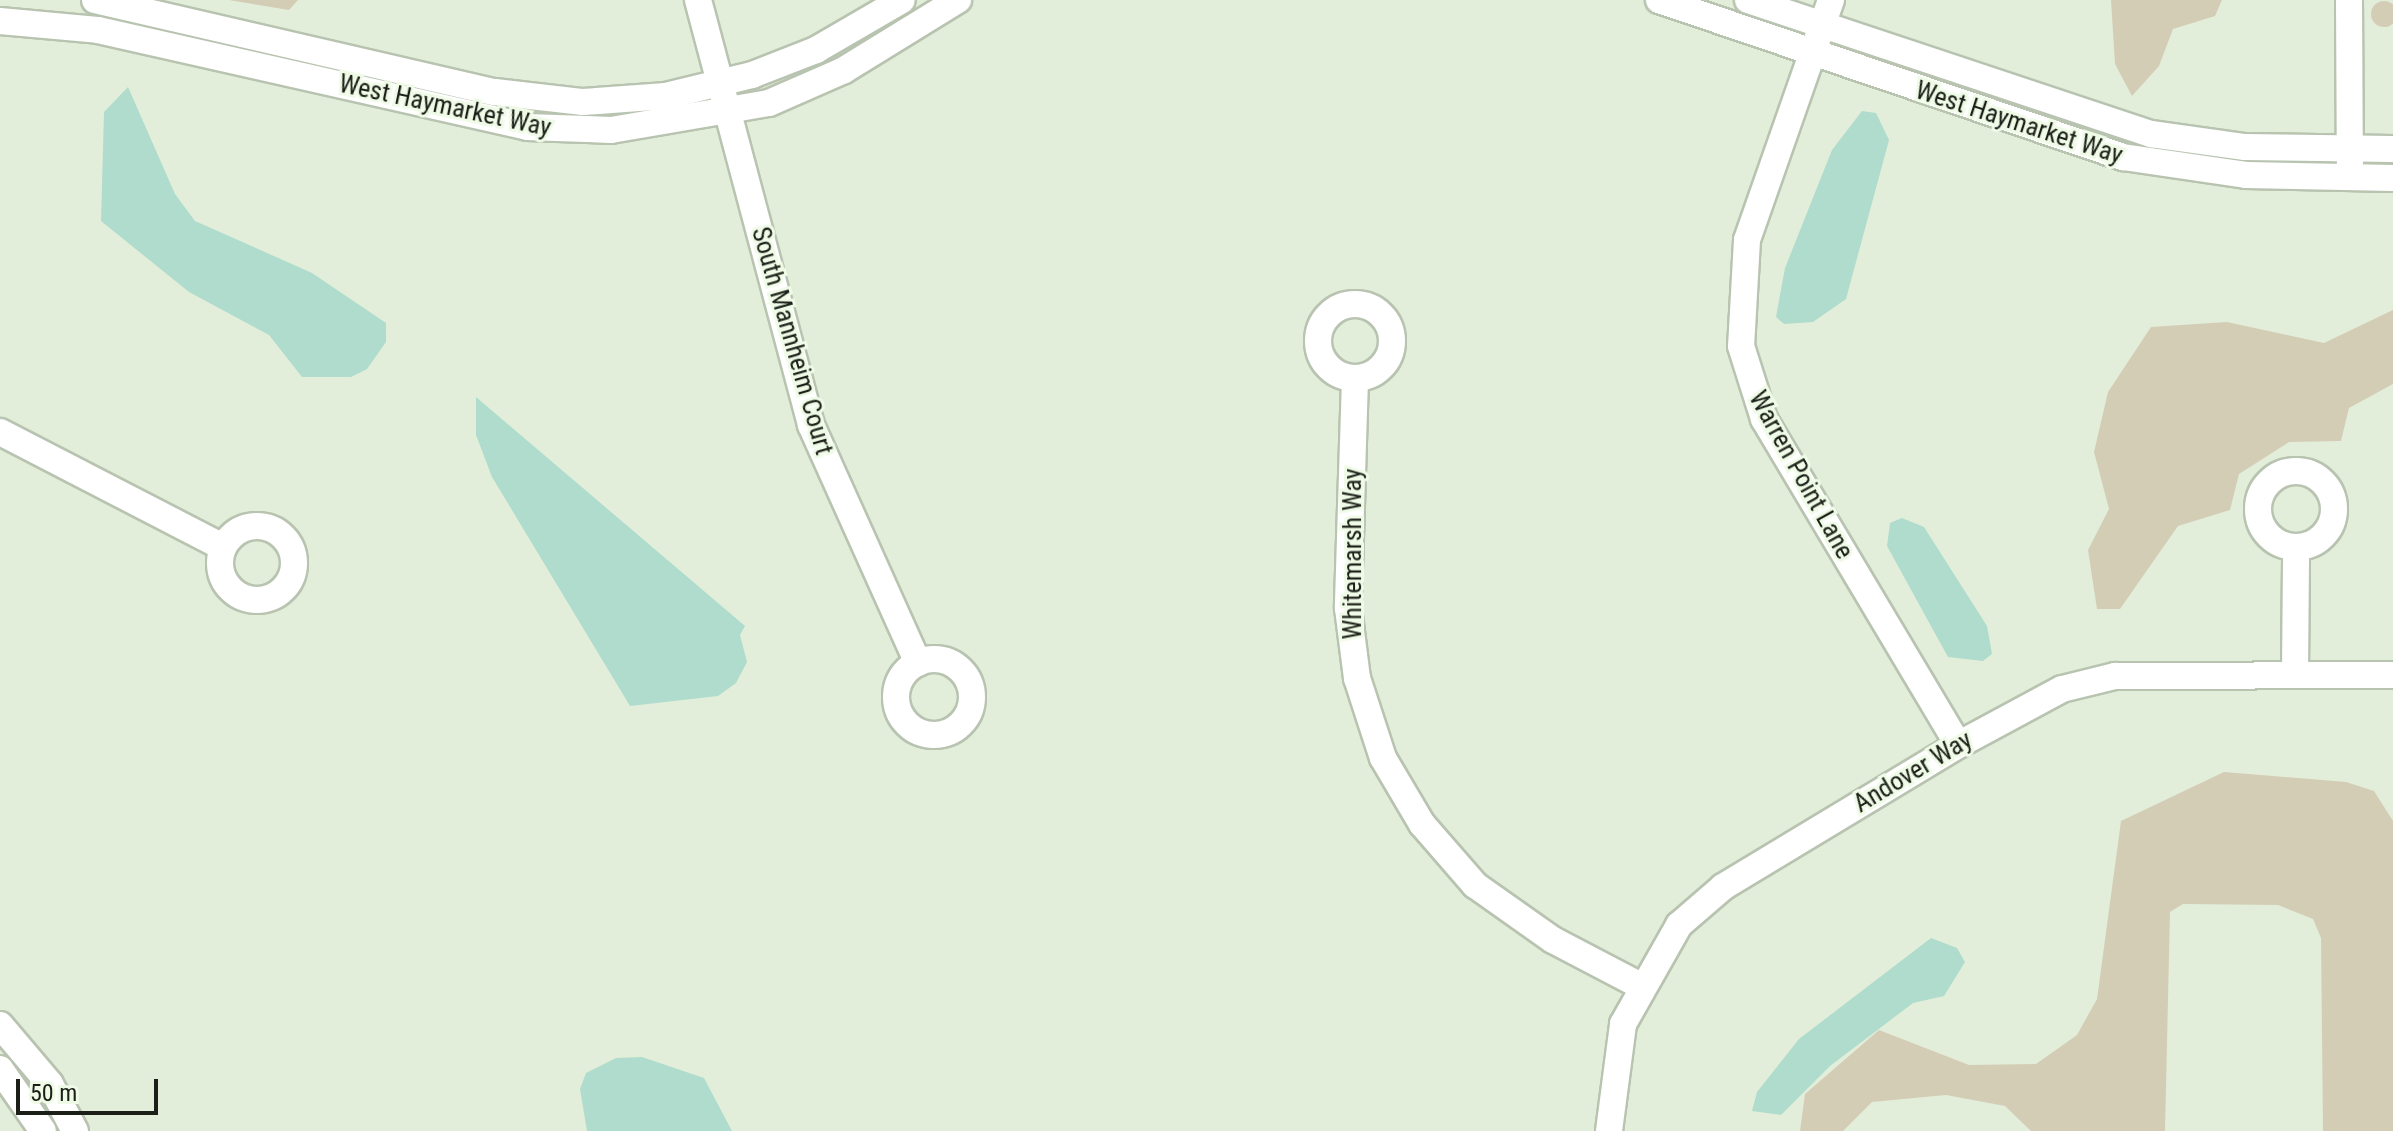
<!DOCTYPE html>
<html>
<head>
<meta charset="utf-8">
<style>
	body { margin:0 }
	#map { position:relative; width:2393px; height:1131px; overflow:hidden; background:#e2eeda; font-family:"Roboto Condensed",sans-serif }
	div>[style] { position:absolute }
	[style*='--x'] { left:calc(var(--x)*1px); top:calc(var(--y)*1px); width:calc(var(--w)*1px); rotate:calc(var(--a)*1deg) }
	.green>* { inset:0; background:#d4cdb6 }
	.round { border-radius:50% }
	.water>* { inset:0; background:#afdccc }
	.roads { filter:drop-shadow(2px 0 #b8c3b0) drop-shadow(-2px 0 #b8c3b0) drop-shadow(0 2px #b8c3b0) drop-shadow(0 -2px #b8c3b0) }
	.minor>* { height:26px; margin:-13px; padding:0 13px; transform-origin:13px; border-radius:13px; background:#fff }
	.minor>.ring { margin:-13px; padding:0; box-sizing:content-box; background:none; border:26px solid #fff; border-radius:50% }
	span { translate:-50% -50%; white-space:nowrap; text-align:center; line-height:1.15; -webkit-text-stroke:6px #effbe7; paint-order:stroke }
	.street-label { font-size:26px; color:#1b1f18 }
	.scale { position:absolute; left:16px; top:1079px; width:142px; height:36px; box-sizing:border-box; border:4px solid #1b1f18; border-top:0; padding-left:10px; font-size:24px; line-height:28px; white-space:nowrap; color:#1b1f18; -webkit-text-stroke:6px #effbe7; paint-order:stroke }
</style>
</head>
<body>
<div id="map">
	<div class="green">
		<div style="clip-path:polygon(229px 0,298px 0,289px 10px)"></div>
		<div style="clip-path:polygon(2111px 0,2222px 0,2215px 16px,2173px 29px,2159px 66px,2132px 96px,2115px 64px)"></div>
		<div class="round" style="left:2371px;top:1px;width:26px;height:26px"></div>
		<div style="clip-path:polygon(2393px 310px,2393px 384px,2349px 408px,2341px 441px,2289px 442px,2239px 474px,2230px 510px,2178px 526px,2120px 609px,2097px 609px,2088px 550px,2109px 509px,2094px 452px,2108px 392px,2151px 327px,2227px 322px,2324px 343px)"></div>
		<div style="clip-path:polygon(2224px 772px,2346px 782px,2374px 791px,2393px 821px,2393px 1131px,2323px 1131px,2321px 938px,2313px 919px,2278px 905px,2183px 904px,2170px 912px,2165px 1131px,2031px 1131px,2005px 1106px,1946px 1095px,1872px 1102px,1843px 1131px,1800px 1131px,1805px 1094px,1879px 1030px,1969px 1065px,2036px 1064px,2077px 1035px,2097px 999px,2121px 821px)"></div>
	</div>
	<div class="water">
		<div style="clip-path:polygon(128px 87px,175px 194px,195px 221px,312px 273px,386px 323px,386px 342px,367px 369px,351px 377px,302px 377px,269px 335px,189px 292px,101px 221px,104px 112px)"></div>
		<div style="clip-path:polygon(1862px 111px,1876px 113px,1889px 140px,1846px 299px,1813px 322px,1784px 324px,1776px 317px,1785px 268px,1832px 150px)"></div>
		<div style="clip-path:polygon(476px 397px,745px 626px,740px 635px,747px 662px,736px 683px,718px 696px,630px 706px,492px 477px,476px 435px)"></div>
		<div style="clip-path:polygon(1902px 518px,1924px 527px,1987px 626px,1992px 654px,1983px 661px,1948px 657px,1887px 546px,1890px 523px)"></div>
		<div style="clip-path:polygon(1931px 938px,1957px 948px,1965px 962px,1944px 996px,1913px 1003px,1830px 1066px,1781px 1115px,1752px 1111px,1757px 1092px,1799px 1039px)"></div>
		<div style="clip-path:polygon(642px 1057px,704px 1078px,732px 1131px,587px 1131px,580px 1089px,586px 1073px,616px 1058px)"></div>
	</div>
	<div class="roads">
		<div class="minor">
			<div style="--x:95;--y:0;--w:410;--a:13"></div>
			<div style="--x:495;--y:92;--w:89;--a:6.5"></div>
			<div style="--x:583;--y:102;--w:83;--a:-4.1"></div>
			<div style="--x:666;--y:96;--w:89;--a:-13.7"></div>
			<div style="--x:752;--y:75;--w:69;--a:-21.3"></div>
			<div style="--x:816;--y:50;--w:99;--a:-30.2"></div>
			<div style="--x:698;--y:0;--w:440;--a:75.1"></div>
			<div style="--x:811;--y:425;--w:261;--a:65.8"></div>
			<div style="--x:1659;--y:0;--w:490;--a:18.7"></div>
			<div style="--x:2123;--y:157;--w:124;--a:8.3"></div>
			<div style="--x:2246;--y:175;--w:147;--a:1.2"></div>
			<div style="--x:1748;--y:0;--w:425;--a:18.4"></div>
			<div style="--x:2151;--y:134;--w:95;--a:7.9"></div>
			<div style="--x:2245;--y:147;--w:148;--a:0.8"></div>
			<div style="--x:1831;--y:0;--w:254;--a:109.3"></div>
			<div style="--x:1747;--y:240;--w:106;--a:93.2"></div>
			<div style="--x:1741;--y:346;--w:77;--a:72.5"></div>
			<div style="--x:1764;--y:419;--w:379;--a:59.2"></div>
			<div style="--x:2349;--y:0;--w:167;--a:89.7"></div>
			<div style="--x:0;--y:21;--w:98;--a:5.2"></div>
			<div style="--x:98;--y:30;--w:440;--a:12.7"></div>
			<div style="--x:527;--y:127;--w:84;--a:2"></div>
			<div style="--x:611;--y:130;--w:160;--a:-9.7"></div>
			<div style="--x:769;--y:103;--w:82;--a:-23.7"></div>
			<div style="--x:844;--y:70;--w:134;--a:-31.6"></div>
			<div class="ring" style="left:1318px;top:304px;width:48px;height:48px"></div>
			<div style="--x:1355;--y:379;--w:229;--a:91.8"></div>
			<div style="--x:1348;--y:608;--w:71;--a:82.7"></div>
			<div style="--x:1357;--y:678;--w:84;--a:72"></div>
			<div style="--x:1383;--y:758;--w:77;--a:59.4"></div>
			<div style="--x:1422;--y:824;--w:81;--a:49"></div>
			<div style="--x:1475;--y:885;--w:95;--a:35.2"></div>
			<div style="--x:1553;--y:940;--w:97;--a:27.6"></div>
			<div style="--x:0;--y:432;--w:251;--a:27.3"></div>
			<div class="ring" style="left:2258px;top:471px;width:50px;height:50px"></div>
			<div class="ring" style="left:220px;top:526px;width:48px;height:48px"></div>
			<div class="ring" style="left:896px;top:659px;width:50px;height:50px"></div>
			<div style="--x:2295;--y:674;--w:126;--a:-89.5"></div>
			<div style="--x:0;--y:1025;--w:77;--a:49.7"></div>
			<div style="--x:50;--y:1084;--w:53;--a:62"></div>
			<div style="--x:0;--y:1069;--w:75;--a:55.3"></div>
			<div style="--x:1609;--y:1131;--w:108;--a:-82.5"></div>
			<div style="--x:1623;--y:1024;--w:114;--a:-60.5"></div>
			<div style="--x:1679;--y:925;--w:58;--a:-40.8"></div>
			<div style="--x:1723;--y:887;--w:275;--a:-31.1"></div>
			<div style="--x:1958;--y:745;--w:118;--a:-28.3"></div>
			<div style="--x:2062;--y:689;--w:55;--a:-13.8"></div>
			<div style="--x:2115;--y:676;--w:278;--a:-0.2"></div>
		</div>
	</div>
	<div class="street-label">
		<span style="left:445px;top:106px;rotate:12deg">West Haymarket Way</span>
		<span style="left:2019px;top:123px;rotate:18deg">West Haymarket Way</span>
		<span style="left:792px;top:341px;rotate:74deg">South Mannheim Court</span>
		<span style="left:1801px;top:475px;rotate:61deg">Warren Point Lane</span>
		<span style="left:1353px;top:554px;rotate:-90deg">Whitemarsh Way</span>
		<span style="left:1913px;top:772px;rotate:-31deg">Andover Way</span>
	</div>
	<div class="scale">50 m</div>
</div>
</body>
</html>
